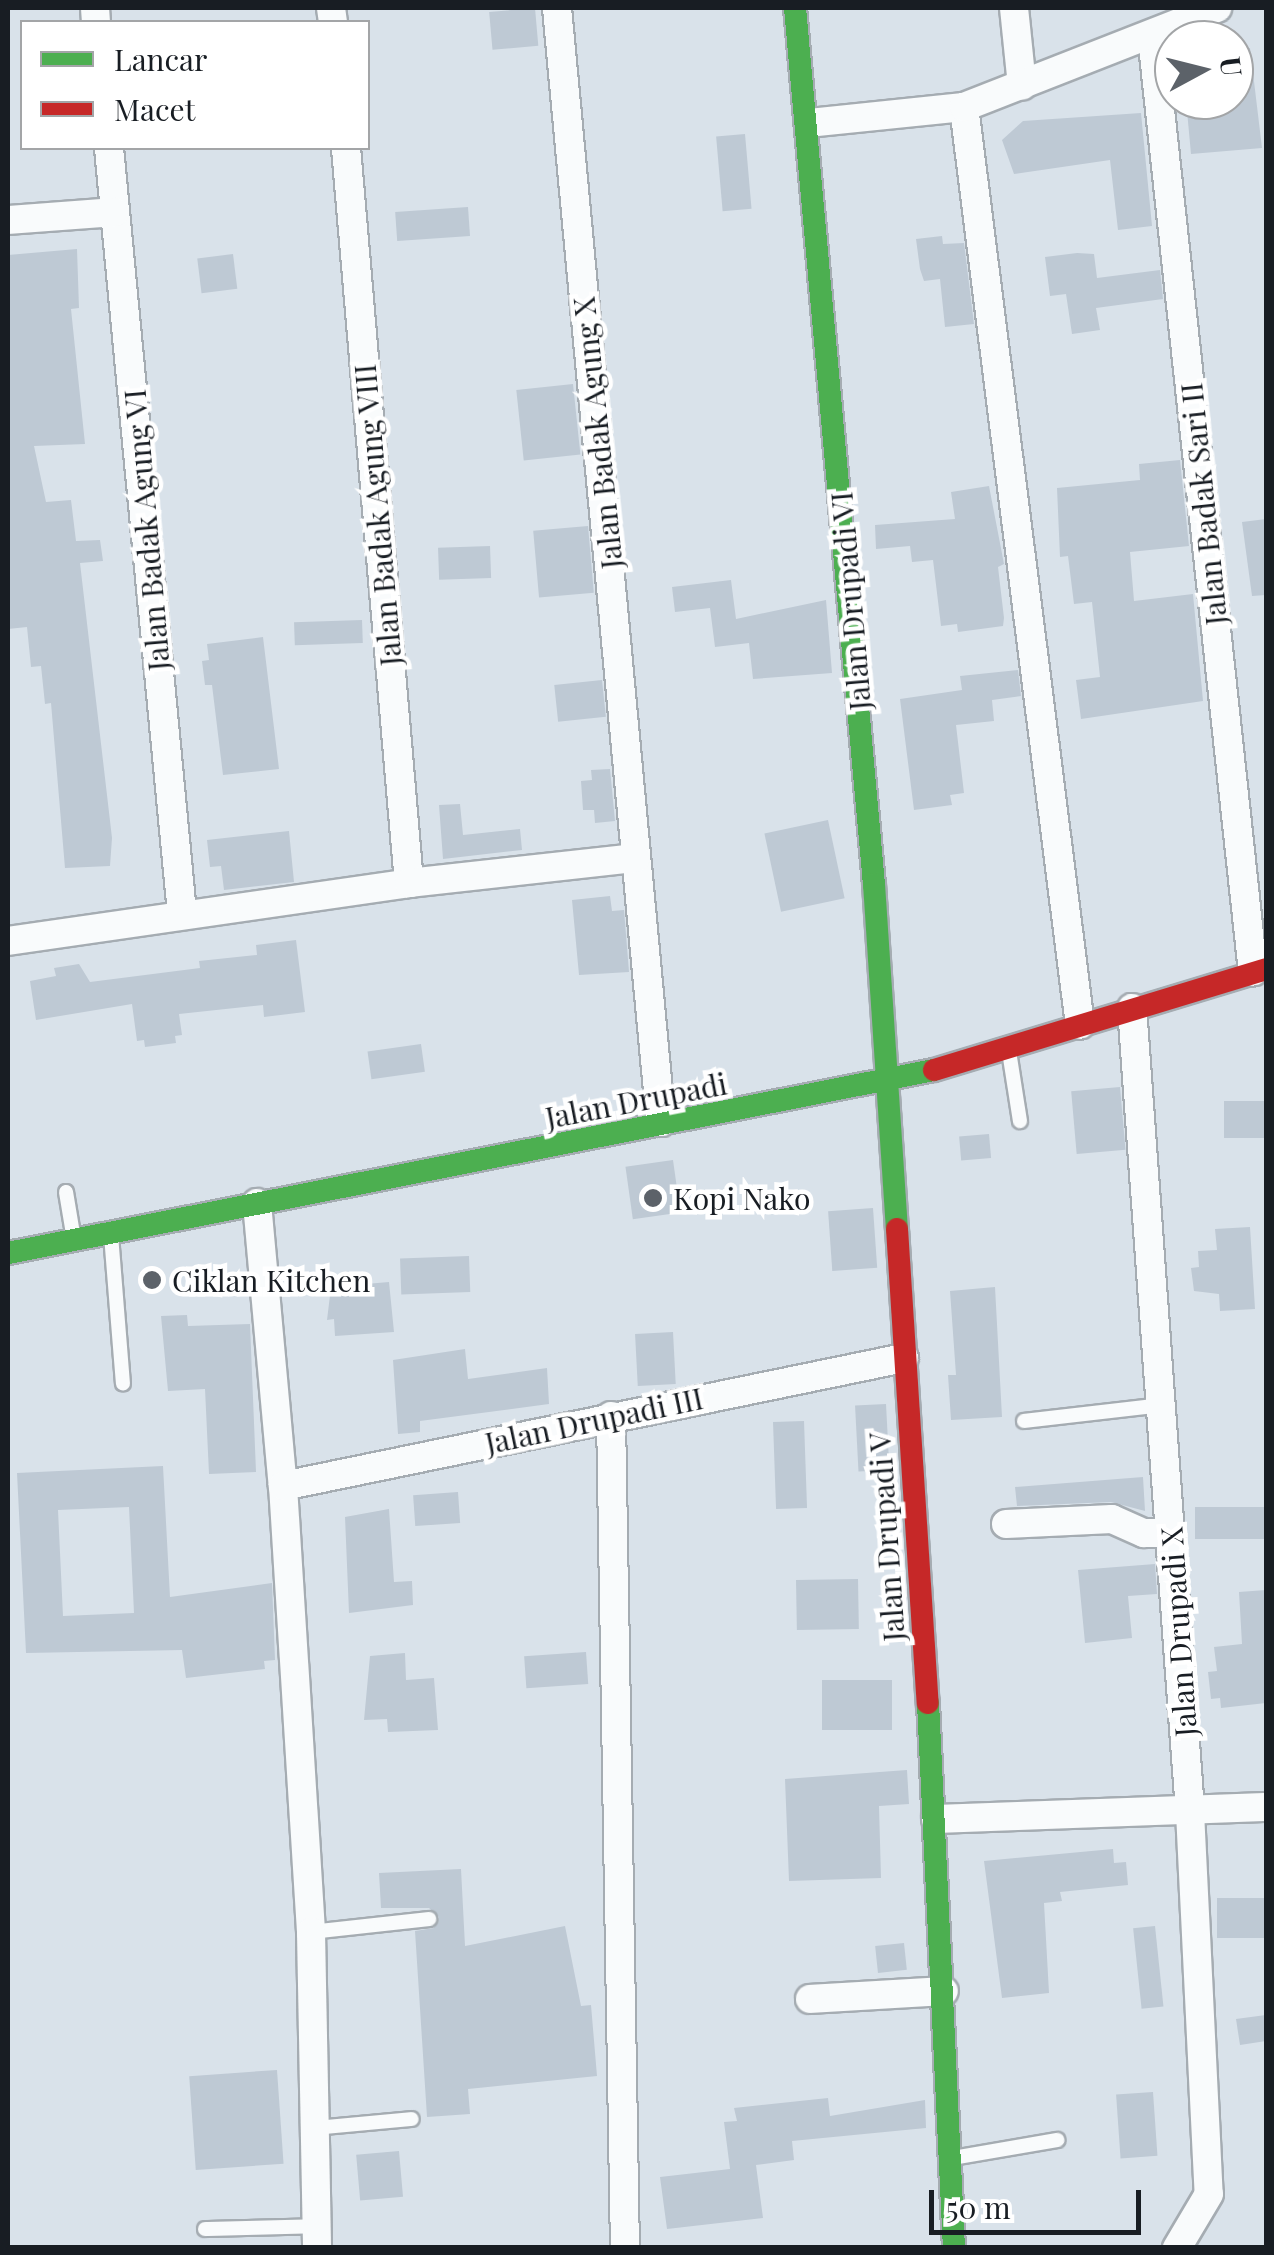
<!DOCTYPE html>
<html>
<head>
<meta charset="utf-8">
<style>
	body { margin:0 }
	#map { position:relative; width:1274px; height:2255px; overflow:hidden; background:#d9e2ea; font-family:"Playfair Display",serif }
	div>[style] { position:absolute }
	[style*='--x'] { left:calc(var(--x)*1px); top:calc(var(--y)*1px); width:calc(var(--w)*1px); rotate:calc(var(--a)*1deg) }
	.building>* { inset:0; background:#bec9d4; transform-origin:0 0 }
	.roads { filter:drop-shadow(2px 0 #a5acb2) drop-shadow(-2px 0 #a5acb2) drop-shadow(0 2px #a5acb2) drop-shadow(0 -2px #a5acb2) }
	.lane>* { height:14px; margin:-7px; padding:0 7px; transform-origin:7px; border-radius:7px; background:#f9fbfc }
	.street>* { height:28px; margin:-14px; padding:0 14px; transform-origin:14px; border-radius:14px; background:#f9fbfc }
	.fast>* { height:22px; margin:-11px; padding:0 11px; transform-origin:11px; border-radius:11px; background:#4caf50 }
	.jam>* { height:22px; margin:-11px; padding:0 11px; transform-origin:11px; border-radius:11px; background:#c62828 }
	.dots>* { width:28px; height:28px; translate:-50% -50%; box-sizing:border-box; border:5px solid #fff; border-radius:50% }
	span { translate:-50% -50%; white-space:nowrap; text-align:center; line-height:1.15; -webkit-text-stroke:9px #fff; paint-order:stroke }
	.street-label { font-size:30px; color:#181d23 }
	.poi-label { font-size:30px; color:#181d23 }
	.left { translate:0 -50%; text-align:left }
	.frame { position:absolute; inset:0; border:10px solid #181d23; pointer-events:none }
	.legend { position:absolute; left:20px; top:20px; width:350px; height:130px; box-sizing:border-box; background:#fff; border:2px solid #a3a5a7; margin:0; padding:12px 18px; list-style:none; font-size:30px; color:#181d23 }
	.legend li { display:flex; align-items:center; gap:20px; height:50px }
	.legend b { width:50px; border:2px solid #a3a5a7 }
	.north { position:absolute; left:1154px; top:20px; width:100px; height:100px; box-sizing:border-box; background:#fff; border:2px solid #a3a5a7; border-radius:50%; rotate:83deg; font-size:28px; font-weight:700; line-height:40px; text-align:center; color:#181d23 }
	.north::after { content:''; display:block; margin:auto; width:35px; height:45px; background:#5c6269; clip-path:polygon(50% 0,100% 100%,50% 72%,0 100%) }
	.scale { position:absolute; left:929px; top:2190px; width:212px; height:45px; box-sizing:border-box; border:5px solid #181d23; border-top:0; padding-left:12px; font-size:30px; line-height:35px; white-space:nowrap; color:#181d23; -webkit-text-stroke:8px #fff; paint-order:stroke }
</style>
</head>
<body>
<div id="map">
	<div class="building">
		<div style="left:535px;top:8px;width:38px;height:46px;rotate:85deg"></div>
		<div style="clip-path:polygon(1250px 48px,1262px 148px,1191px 154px,1186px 100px,1234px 100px,1234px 49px)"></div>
		<div style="clip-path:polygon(1141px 113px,1152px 226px,1118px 230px,1110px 160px,1014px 174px,1002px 140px,1023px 121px)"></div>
		<div style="left:745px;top:134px;width:75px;height:29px;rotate:85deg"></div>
		<div style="left:468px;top:207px;width:29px;height:73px;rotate:86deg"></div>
		<div style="clip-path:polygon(942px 236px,943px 244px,964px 243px,974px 324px,945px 327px,940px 279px,924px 281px,920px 269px,916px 239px)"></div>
		<div style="clip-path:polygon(77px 249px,79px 308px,71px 309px,85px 444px,34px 446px,46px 502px,71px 500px,76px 541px,100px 540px,103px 561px,80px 563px,112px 838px,110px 866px,65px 868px,51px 703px,45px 704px,41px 666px,31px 667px,27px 627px,8px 629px,8px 255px)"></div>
		<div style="clip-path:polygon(1077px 253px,1094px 254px,1097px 278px,1160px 270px,1163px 299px,1096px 308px,1100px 330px,1072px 334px,1066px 294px,1050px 296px,1045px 257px)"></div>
		<div style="left:233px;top:254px;width:35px;height:36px;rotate:83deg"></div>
		<div style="left:573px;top:384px;width:71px;height:57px;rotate:84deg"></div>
		<div style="clip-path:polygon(1180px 460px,1189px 546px,1130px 552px,1134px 601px,1193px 594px,1203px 701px,1081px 719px,1076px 680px,1100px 677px,1092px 602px,1074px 604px,1068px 556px,1060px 557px,1057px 488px,1140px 480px,1139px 464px)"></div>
		<div style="clip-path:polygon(989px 486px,1004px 564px,998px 567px,1004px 618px,1003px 626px,958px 632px,957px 624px,941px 626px,933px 560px,912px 562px,910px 546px,876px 549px,875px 525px,955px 519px,951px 492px)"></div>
		<div style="clip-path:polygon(1266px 519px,1266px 595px,1252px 596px,1242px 522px)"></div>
		<div style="left:588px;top:526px;width:67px;height:55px;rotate:85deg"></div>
		<div style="left:490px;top:546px;width:32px;height:52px;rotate:88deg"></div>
		<div style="clip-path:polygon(731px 580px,736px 619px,826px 600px,832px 673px,753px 679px,749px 643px,715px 647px,710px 608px,675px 612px,672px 587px)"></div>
		<div style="left:362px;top:620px;width:23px;height:68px;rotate:88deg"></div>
		<div style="clip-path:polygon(263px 637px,279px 769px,223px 775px,212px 685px,205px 685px,202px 661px,209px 660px,207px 644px)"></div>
		<div style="clip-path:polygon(1018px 670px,1021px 696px,992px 700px,994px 721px,956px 725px,964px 793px,950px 795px,952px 805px,914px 810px,900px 699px,962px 690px,960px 676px)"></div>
		<div style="left:602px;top:680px;width:37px;height:48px;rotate:84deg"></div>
		<div style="clip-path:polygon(610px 769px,615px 821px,595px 823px,594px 810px,583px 810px,581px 781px,592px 780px,591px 770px)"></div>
		<div style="clip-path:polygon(460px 804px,463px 835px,520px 829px,522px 850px,443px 859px,439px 805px)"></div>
		<div style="left:828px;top:820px;width:80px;height:65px;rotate:78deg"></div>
		<div style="clip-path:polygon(289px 831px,294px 882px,224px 890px,221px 866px,210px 867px,207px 840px)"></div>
		<div style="clip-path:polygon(610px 896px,612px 911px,624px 910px,629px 972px,579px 975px,572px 900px)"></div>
		<div style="clip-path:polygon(296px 940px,305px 1012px,264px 1017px,263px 1005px,179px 1014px,182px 1035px,175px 1036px,176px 1043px,145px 1047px,144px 1040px,137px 1041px,132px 1004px,36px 1020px,30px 981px,56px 976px,54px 968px,79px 964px,90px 982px,200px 968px,199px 961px,257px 955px,256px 945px)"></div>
		<div style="left:421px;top:1044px;width:28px;height:54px;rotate:82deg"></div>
		<div style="left:1120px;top:1087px;width:63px;height:49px;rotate:85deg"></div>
		<div style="left:1266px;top:1101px;width:37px;height:42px;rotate:90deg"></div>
		<div style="left:989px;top:1134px;width:24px;height:30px;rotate:85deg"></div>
		<div style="left:673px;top:1160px;width:53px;height:48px;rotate:82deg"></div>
		<div style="left:873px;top:1208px;width:60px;height:45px;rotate:86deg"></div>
		<div style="clip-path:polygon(1250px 1227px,1255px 1309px,1220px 1311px,1219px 1294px,1194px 1291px,1191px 1268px,1199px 1267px,1198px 1251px,1217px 1250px,1215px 1229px)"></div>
		<div style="left:469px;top:1256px;width:36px;height:69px;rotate:88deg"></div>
		<div style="clip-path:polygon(389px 1282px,394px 1332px,335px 1336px,334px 1319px,327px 1320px,331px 1287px)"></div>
		<div style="clip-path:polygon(995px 1287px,1002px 1417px,951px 1420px,948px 1375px,956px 1375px,950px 1291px)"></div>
		<div style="clip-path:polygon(187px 1315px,188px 1326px,250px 1324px,256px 1472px,209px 1474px,205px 1389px,168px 1391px,161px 1316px)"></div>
		<div style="left:673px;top:1332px;width:52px;height:38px;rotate:87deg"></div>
		<div style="clip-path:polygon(465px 1349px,468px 1379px,547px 1368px,549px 1404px,420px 1421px,420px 1432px,398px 1434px,393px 1360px)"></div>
		<div style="left:886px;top:1404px;width:66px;height:31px;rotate:87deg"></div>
		<div style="left:804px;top:1421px;width:87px;height:31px;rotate:88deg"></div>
		<div style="clip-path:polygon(evenodd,163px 1466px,170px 1597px,272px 1583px,275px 1660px,264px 1661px,265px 1669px,186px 1678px,182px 1650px,26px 1653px,17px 1473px,163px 1466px,129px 1507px,134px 1613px,63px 1616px,58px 1510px,129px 1507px)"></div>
		<div style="clip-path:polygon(1143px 1477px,1145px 1511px,1111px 1502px,1017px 1506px,1015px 1487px)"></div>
		<div style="left:458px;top:1492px;width:31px;height:45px;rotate:86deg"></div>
		<div style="left:1266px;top:1507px;width:32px;height:71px;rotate:90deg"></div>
		<div style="clip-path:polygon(389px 1509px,394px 1582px,412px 1581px,413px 1605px,349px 1613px,345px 1517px)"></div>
		<div style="clip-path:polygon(1155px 1564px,1157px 1594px,1128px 1596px,1132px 1638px,1085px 1643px,1078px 1570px)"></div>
		<div style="left:858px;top:1579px;width:50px;height:62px;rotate:89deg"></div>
		<div style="clip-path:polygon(1266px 1590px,1266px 1703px,1221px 1708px,1220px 1698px,1211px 1699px,1208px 1672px,1217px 1671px,1214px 1647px,1242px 1644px,1239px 1592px)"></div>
		<div style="left:586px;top:1652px;width:32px;height:62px;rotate:86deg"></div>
		<div style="clip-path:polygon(405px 1653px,406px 1680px,434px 1678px,438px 1730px,388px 1732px,387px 1719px,364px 1720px,370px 1656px)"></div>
		<div style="left:822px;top:1680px;width:70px;height:50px"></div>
		<div style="clip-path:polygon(907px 1770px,909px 1804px,879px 1806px,881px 1878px,789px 1881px,785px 1779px)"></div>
		<div style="clip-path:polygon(1113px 1849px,1114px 1863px,1126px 1862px,1128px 1885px,1060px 1892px,1062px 1901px,1044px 1903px,1049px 1993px,1002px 1998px,984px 1861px)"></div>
		<div style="clip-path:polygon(461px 1869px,465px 1946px,565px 1926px,581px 2006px,591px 2005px,597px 2076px,468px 2089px,470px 2114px,427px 2117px,415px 1931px,434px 1928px,439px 1917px,429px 1908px,381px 1908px,379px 1873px)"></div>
		<div style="left:1266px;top:1898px;width:40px;height:49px;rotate:90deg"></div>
		<div style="left:1155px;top:1926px;width:81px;height:22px;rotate:84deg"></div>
		<div style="left:904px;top:1943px;width:27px;height:29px;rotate:84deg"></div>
		<div style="clip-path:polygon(1266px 2015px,1266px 2041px,1240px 2045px,1236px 2019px)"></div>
		<div style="left:277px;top:2070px;width:94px;height:88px;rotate:86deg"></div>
		<div style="left:1153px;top:2092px;width:64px;height:37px;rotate:86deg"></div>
		<div style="clip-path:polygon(828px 2098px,830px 2116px,925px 2100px,926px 2128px,792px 2141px,794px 2160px,756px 2165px,763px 2218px,667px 2229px,660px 2177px,730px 2169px,724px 2122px,737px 2121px,734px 2108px)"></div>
		<div style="left:399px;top:2151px;width:46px;height:43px;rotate:85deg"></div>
	</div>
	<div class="roads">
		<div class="lane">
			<div style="--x:1009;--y:1051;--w:71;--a:81.1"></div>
			<div style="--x:66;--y:1192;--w:49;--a:80.5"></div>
			<div style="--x:111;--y:1235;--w:149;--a:85.4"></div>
			<div style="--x:1024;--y:1421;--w:139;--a:-6.6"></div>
			<div style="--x:311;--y:1932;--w:119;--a:-6.3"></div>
			<div style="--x:315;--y:2128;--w:97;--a:-5.3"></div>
			<div style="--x:953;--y:2158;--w:106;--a:-9.8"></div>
			<div style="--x:205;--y:2229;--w:112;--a:-1.5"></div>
		</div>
		<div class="street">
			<div style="--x:95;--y:8;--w:14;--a:86"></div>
			<div style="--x:331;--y:8;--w:14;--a:82"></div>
			<div style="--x:557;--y:8;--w:1119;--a:84.67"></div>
			<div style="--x:1014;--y:8;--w:78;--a:84.1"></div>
			<div style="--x:1152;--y:36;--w:941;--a:83.84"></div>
			<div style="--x:964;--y:107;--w:925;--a:82.8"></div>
			<div style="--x:809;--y:123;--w:156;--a:-5.9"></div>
			<div style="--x:964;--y:107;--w:272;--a:-21.4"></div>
			<div style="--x:109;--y:148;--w:768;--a:84.55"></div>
			<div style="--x:346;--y:148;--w:738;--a:85.1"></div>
			<div style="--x:8;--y:220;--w:107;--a:-4.3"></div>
			<div style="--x:8;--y:941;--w:405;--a:-8.2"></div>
			<div style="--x:409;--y:883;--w:228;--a:-6.3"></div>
			<div style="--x:1132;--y:1008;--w:806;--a:85.87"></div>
			<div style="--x:1190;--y:1812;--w:382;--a:87.2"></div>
			<div style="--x:1209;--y:2194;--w:63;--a:120.7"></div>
			<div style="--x:257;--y:1203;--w:284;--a:84.8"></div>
			<div style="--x:283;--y:1486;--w:447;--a:86.4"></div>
			<div style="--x:311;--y:1932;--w:316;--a:88.9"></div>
			<div style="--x:611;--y:1416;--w:832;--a:89.04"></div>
			<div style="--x:283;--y:1486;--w:634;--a:-11.65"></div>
			<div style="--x:1006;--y:1524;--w:106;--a:-2.7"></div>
			<div style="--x:1112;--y:1519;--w:35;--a:24"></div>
			<div style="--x:1144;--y:1533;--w:27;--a:0"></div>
			<div style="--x:936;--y:1819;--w:330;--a:-2.1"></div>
			<div style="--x:810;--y:1999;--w:134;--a:-3.4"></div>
		</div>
		<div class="fast">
			<div style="--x:795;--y:8;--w:880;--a:84.85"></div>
			<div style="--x:874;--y:884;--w:346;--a:86.2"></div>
			<div style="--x:8;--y:1253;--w:944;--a:-11.18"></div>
			<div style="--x:928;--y:1703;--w:546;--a:87.27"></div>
		</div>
		<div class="jam">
			<div style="--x:934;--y:1070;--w:347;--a:-16.9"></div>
			<div style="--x:897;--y:1229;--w:475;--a:86.3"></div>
		</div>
	</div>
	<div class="dots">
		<div style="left:653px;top:1198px;background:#5c6269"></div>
		<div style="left:152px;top:1280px;background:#5c6269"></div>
	</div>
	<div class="street-label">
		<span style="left:597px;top:433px;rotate:-96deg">Jalan Badak Agung X</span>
		<span style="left:1203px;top:504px;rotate:-96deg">Jalan Badak Sari II</span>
		<span style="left:377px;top:515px;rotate:-95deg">Jalan Badak Agung VIII</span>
		<span style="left:146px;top:530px;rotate:-95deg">Jalan Badak Agung VI</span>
		<span style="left:850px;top:601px;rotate:-95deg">Jalan Drupadi VI</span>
		<span style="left:636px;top:1100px;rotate:-11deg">Jalan Drupadi</span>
		<span style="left:594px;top:1420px;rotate:-12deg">Jalan Drupadi III</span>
		<span style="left:886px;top:1537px;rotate:-94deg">Jalan Drupadi V</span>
		<span style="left:1178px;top:1632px;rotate:-94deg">Jalan Drupadi X</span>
	</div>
	<div class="poi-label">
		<span class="left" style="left:673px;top:1198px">Kopi Nako</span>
		<span class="left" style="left:172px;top:1280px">Ciklan Kitchen</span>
	</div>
	<div class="frame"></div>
	<ul class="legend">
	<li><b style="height:12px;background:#4caf50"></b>Lancar</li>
	<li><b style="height:12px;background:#c62828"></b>Macet</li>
	</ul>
	<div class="north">U</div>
	<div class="scale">50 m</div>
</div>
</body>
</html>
